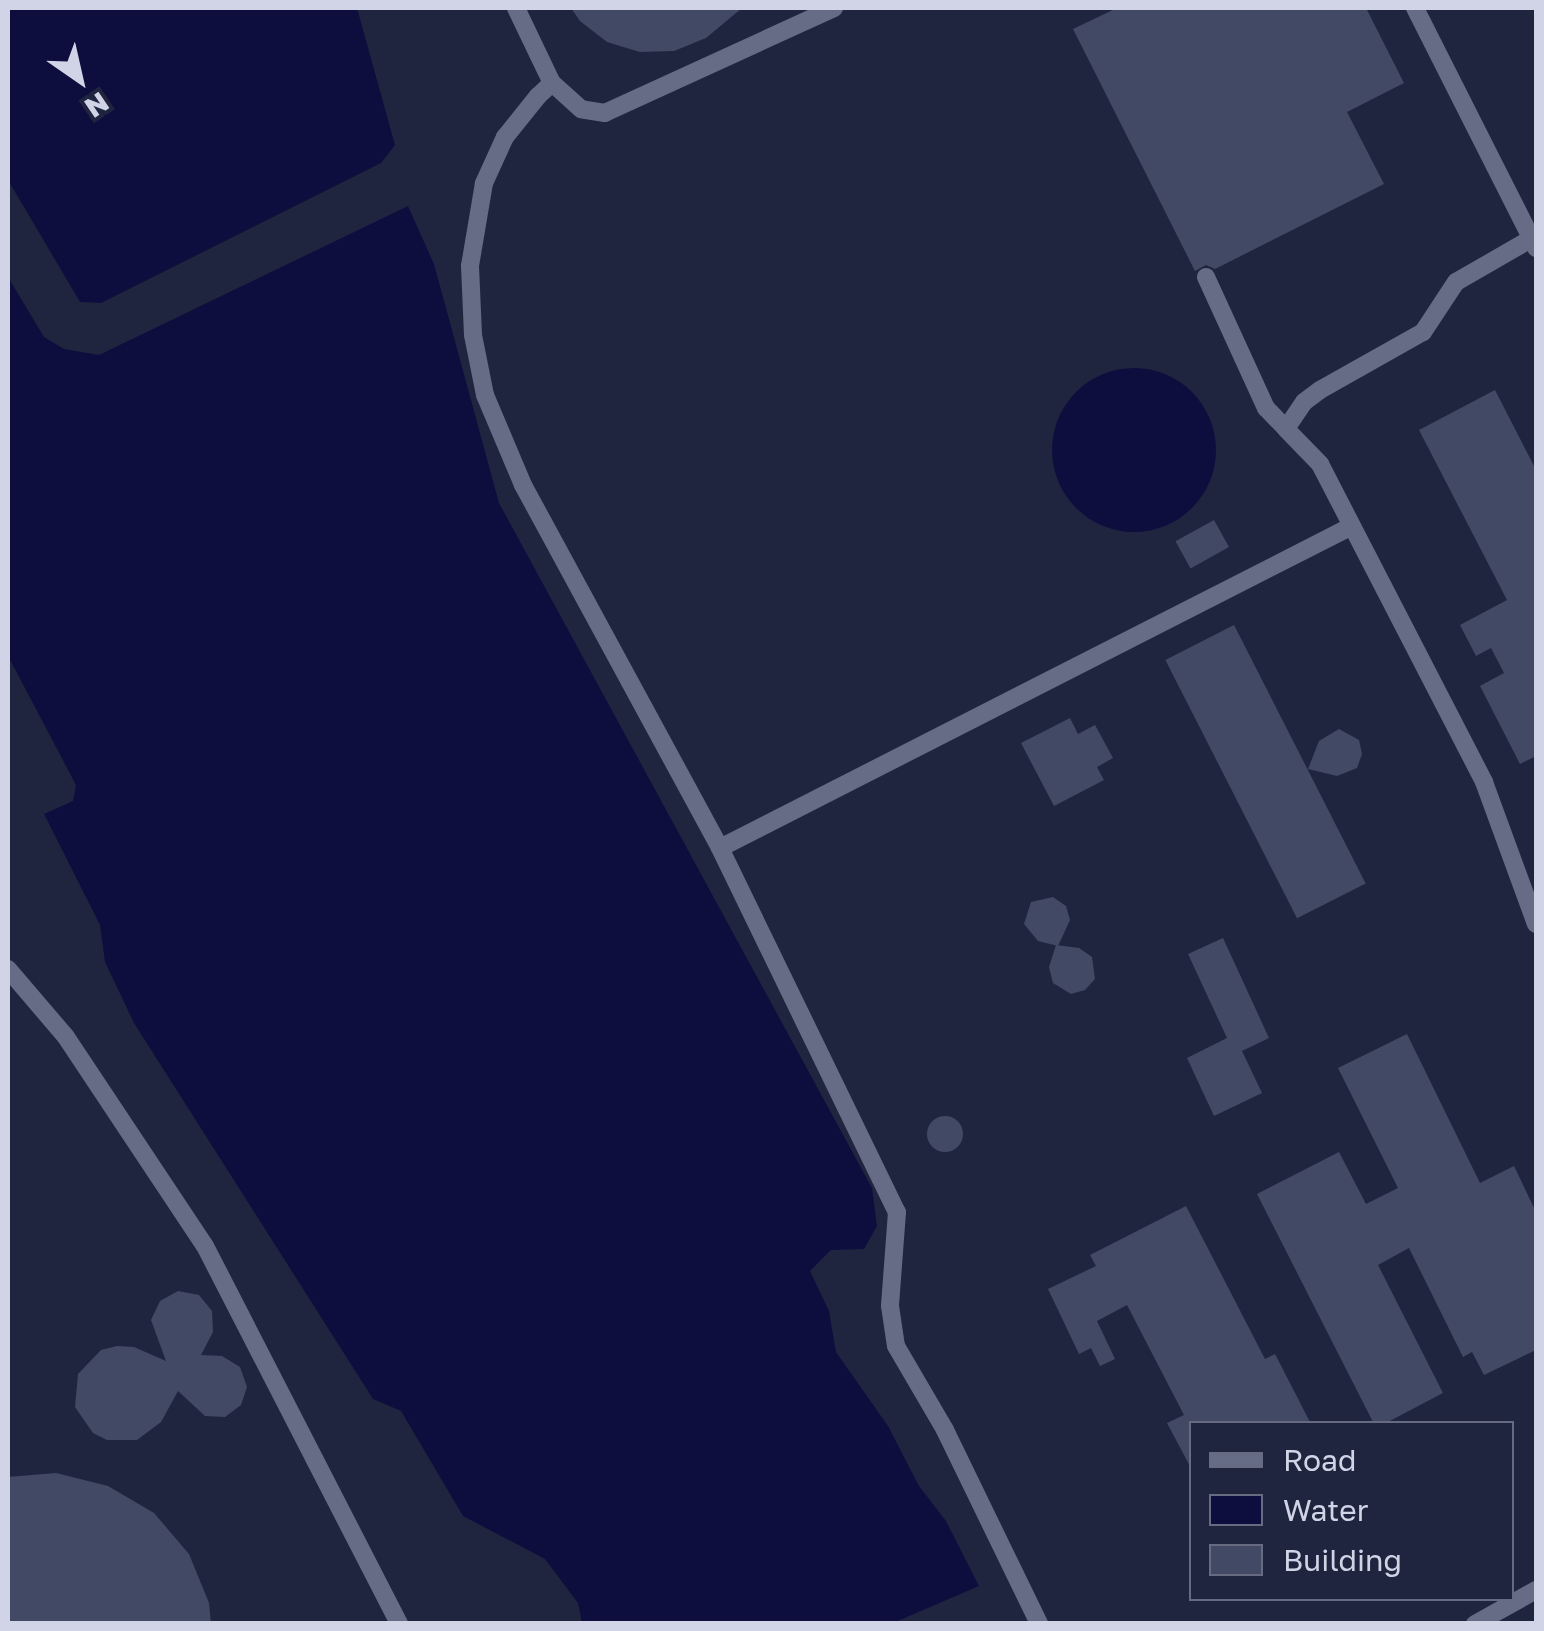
<!DOCTYPE html>
<html>
<head>
<meta charset="utf-8">
<style>
	body { margin:0 }
	#map { position:relative; width:1544px; height:1631px; overflow:hidden; background:#20253f; font-family:"Golos Text",sans-serif }
	div>[style] { position:absolute }
	[style*='--x'] { left:calc(var(--x)*1px); top:calc(var(--y)*1px); width:calc(var(--w)*1px); rotate:calc(var(--a)*1deg) }
	.water>* { inset:0; background:#0d0e3e }
	.round { border-radius:50% }
	.building>* { inset:0; background:#424965; transform-origin:0 0 }
	.minor>* { height:18px; margin:-9px; padding:0 9px; transform-origin:9px; border-radius:9px; background:#666c85 }
	span { translate:-50% -50%; white-space:nowrap; text-align:center; line-height:1.15; -webkit-text-stroke:10px #20253f; paint-order:stroke }
	.frame { position:absolute; inset:0; border:10px solid #d0d4e6; pointer-events:none }
	.legend { position:absolute; left:1189px; top:1421px; width:325px; height:180px; box-sizing:border-box; background:#20253f; border:2px solid #666b82; margin:0; padding:12px 18px; list-style:none; font-size:30px; color:#d0d4e6 }
	.legend li { display:flex; align-items:center; gap:20px; height:50px }
	.legend b { width:50px; border:2px solid #666b82 }
	.north { position:absolute; left:30px; top:30px; width:100px; height:100px; -webkit-text-stroke:8px #20253f; paint-order:stroke; rotate:146deg; font-size:28px; font-weight:700; line-height:40px; text-align:center; color:#d0d4e6 }
	.north::after { content:''; display:block; margin:auto; width:35px; height:45px; background:#d0d4e6; clip-path:polygon(50% 0,100% 100%,50% 72%,0 100%) }
</style>
</head>
<body>
<div id="map">
	<div class="water">
		<div style="clip-path:polygon(8px 8px,357px 8px,395px 145px,381px 163px,101px 303px,80px 302px,8px 180px)"></div>
		<div style="clip-path:polygon(408px 206px,434px 264px,499px 503px,872px 1188px,877px 1226px,864px 1249px,831px 1250px,810px 1271px,829px 1311px,836px 1352px,888px 1426px,919px 1486px,946px 1521px,979px 1586px,893px 1623px,582px 1623px,578px 1603px,545px 1559px,463px 1516px,401px 1411px,373px 1399px,134px 1023px,105px 962px,100px 925px,44px 814px,73px 801px,76px 785px,8px 656px,8px 277px,44px 337px,64px 349px,99px 355px)"></div>
		<div class="round" style="left:1052px;top:368px;width:164px;height:164px"></div>
	</div>
	<div class="building">
		<div style="clip-path:polygon(571px 8px,742px 8px,706px 38px,674px 51px,640px 52px,607px 42px,580px 21px)"></div>
		<div style="clip-path:polygon(1117px 8px,1366px 8px,1404px 83px,1347px 112px,1384px 184px,1215px 269px,1206px 265px,1195px 271px,1073px 29px)"></div>
		<div style="clip-path:polygon(1495px 390px,1536px 470px,1536px 756px,1520px 764px,1480px 686px,1504px 673px,1491px 648px,1476px 656px,1460px 625px,1507px 600px,1419px 430px)"></div>
		<div style="left:1214px;top:520px;width:31px;height:44px;rotate:61deg"></div>
		<div style="left:1234px;top:625px;width:290px;height:77px;rotate:63deg"></div>
		<div style="clip-path:polygon(1070px 718px,1078px 734px,1095px 725px,1113px 758px,1097px 767px,1104px 780px,1054px 806px,1021px 743px)"></div>
		<div style="clip-path:polygon(1339px 729px,1359px 740px,1362px 754px,1357px 768px,1337px 776px,1308px 769px,1319px 741px)"></div>
		<div style="clip-path:polygon(1053px 897px,1066px 906px,1070px 920px,1058px 946px,1038px 941px,1024px 924px,1031px 902px)"></div>
		<div style="clip-path:polygon(1223px 938px,1269px 1038px,1242px 1051px,1262px 1093px,1214px 1116px,1187px 1058px,1227px 1038px,1188px 954px)"></div>
		<div style="clip-path:polygon(1056px 945px,1079px 948px,1092px 957px,1095px 979px,1085px 990px,1071px 994px,1053px 983px,1049px 967px)"></div>
		<div style="clip-path:polygon(1407px 1034px,1480px 1183px,1514px 1166px,1536px 1212px,1536px 1350px,1484px 1375px,1472px 1352px,1463px 1357px,1409px 1248px,1378px 1265px,1443px 1393px,1384px 1424px,1374px 1424px,1257px 1194px,1339px 1152px,1366px 1204px,1398px 1188px,1338px 1068px)"></div>
		<div class="round" style="left:927px;top:1116px;width:36px;height:36px"></div>
		<div style="clip-path:polygon(1186px 1206px,1265px 1359px,1275px 1354px,1311px 1424px,1192px 1424px,1192px 1470px,1167px 1423px,1184px 1415px,1127px 1305px,1097px 1321px,1115px 1359px,1100px 1366px,1091px 1348px,1079px 1354px,1048px 1289px,1096px 1266px,1090px 1255px)"></div>
		<div style="clip-path:polygon(178px 1291px,199px 1295px,212px 1311px,213px 1332px,201px 1355px,222px 1356px,240px 1367px,247px 1387px,241px 1405px,225px 1417px,205px 1416px,178px 1391px,161px 1422px,137px 1440px,107px 1440px,93px 1433px,75px 1407px,78px 1374px,101px 1350px,117px 1346px,134px 1347px,166px 1361px,151px 1320px,160px 1301px)"></div>
		<div style="clip-path:polygon(56px 1473px,108px 1486px,154px 1513px,189px 1554px,209px 1603px,211px 1624px,8px 1624px,8px 1477px)"></div>
	</div>
	<div class="minor">
		<div style="--x:516;--y:8;--w:83;--a:64.4"></div>
		<div style="--x:834;--y:8;--w:252;--a:155.4"></div>
		<div style="--x:605;--y:113;--w:24;--a:-171"></div>
		<div style="--x:581;--y:109;--w:39;--a:-138"></div>
		<div style="--x:552;--y:83;--w:19;--a:137"></div>
		<div style="--x:538;--y:96;--w:53;--a:128.8"></div>
		<div style="--x:505;--y:137;--w:51;--a:114.5"></div>
		<div style="--x:484;--y:183;--w:84;--a:99.6"></div>
		<div style="--x:470;--y:266;--w:69;--a:87.5"></div>
		<div style="--x:473;--y:335;--w:61;--a:78.7"></div>
		<div style="--x:485;--y:395;--w:98;--a:67.1"></div>
		<div style="--x:523;--y:485;--w:413;--a:61.5"></div>
		<div style="--x:720;--y:848;--w:405;--a:64.1"></div>
		<div style="--x:897;--y:1212;--w:94;--a:94.3"></div>
		<div style="--x:890;--y:1306;--w:40;--a:81.5"></div>
		<div style="--x:896;--y:1346;--w:97;--a:59.7"></div>
		<div style="--x:945;--y:1430;--w:216;--a:64.1"></div>
		<div style="--x:1415;--y:8;--w:269;--a:63.2"></div>
		<div style="--x:1536;--y:236;--w:92;--a:150.1"></div>
		<div style="--x:1456;--y:282;--w:60;--a:123.4"></div>
		<div style="--x:1423;--y:332;--w:118;--a:150.6"></div>
		<div style="--x:1320;--y:390;--w:20;--a:143"></div>
		<div style="--x:1304;--y:402;--w:32;--a:124"></div>
		<div style="--x:1286;--y:429;--w:49;--a:45.8"></div>
		<div style="--x:1320;--y:464;--w:358;--a:62.7"></div>
		<div style="--x:1484;--y:782;--w:151;--a:69.9"></div>
		<div style="--x:1206;--y:277;--w:144;--a:65.4"></div>
		<div style="--x:1266;--y:408;--w:29;--a:46"></div>
		<div style="--x:720;--y:848;--w:709;--a:-27"></div>
		<div style="--x:8;--y:969;--w:89;--a:49.5"></div>
		<div style="--x:66;--y:1037;--w:251;--a:56.4"></div>
		<div style="--x:205;--y:1246;--w:425;--a:62.8"></div>
		<div style="--x:1475;--y:1624;--w:70;--a:-29.1"></div>
	</div>
	<div class="frame"></div>
	<ul class="legend">
	<li><b style="height:12px;background:#666c85"></b>Road</li>
	<li><b style="height:28px;background:#0d0e3e"></b>Water</li>
	<li><b style="height:28px;background:#424965"></b>Building</li>
	</ul>
	<div class="north">N</div>
</div>
</body>
</html>
